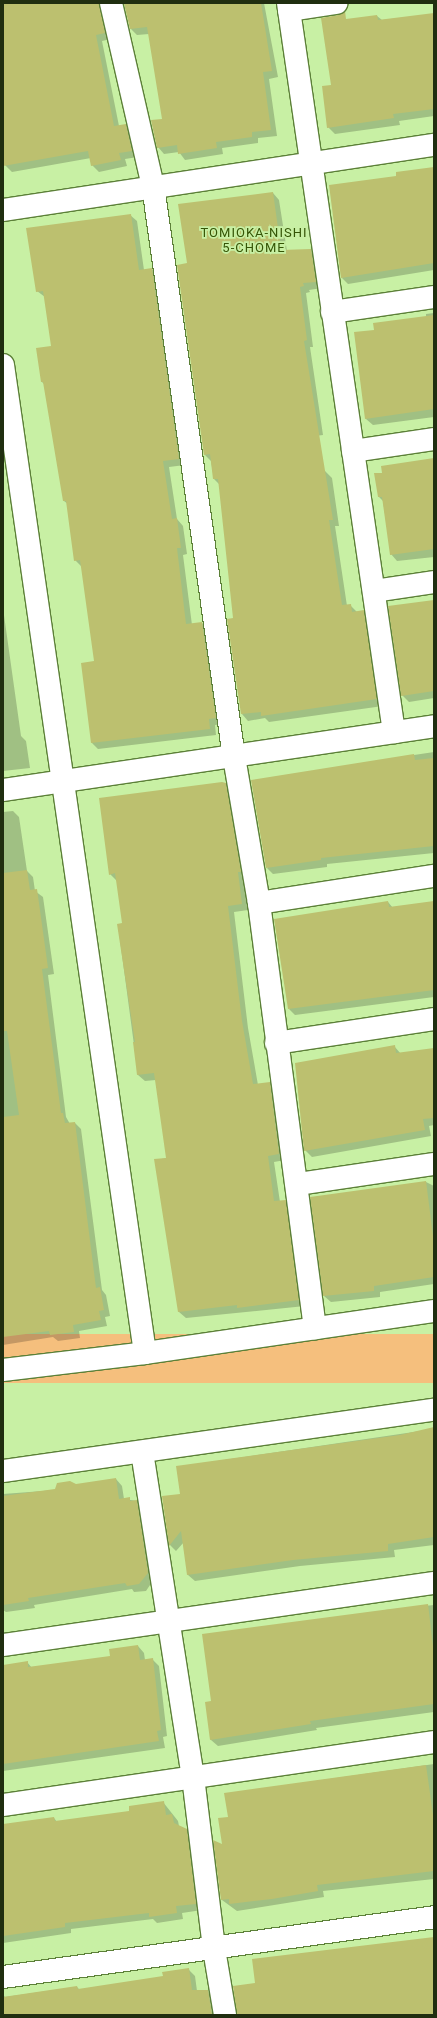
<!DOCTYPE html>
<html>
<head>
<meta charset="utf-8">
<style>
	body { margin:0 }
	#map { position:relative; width:437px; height:2018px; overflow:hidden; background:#c8f0a4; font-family:Roboto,sans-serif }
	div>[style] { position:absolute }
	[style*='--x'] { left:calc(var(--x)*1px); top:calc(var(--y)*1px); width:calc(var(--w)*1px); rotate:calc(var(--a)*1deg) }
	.green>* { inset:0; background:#f5bf7d; transform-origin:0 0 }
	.shadow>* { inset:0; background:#0003 }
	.building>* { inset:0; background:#bcc06f }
	.roads { filter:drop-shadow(1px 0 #5c8038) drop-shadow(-1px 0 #5c8038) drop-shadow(0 1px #5c8038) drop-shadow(0 -1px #5c8038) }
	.minor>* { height:22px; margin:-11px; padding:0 11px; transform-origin:11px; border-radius:11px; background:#fff }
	span { translate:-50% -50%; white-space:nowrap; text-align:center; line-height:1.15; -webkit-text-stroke:3.5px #c8f0a4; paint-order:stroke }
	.neighbourhood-label { font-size:13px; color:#355506; letter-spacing:1px }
	.frame { position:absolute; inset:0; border:4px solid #202e10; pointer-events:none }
</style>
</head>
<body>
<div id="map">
	<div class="green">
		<div style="left:434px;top:1334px;width:49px;height:436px;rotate:90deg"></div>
	</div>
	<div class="shadow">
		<div style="clip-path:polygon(3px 3px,109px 3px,111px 39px,102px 41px,119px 126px,126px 125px,132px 132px,138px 157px,125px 159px,127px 166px,99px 172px,92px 165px,91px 158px,12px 172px,5px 165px)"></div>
		<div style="clip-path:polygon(124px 3px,264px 3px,278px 77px,269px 79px,277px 136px,258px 138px,258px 143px,222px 148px,223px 154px,185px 160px,179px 152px,164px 154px,158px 147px,163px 120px,149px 34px,137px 35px,131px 29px)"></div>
		<div style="clip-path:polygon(434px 14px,434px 116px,399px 121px,400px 125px,335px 134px,328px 127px,332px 86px,377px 16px,382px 20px)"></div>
		<div style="clip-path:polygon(434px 168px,434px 270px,348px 284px,342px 278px,397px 177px)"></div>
		<div style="clip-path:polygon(273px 193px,279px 200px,287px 251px,311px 250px,317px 256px,322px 288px,309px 290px,310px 292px,306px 293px,313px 347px,310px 347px,323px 435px,290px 439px,295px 475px,325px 471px,332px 478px,339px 526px,335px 526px,347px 606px,350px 605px,357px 612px,363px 611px,370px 617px,383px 706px,269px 722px,265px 718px,248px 721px,242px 714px,228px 619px,234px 619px,220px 485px,214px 479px,211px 461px,205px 455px,188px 264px)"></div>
		<div style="clip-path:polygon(130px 215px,137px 221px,144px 270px,152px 269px,158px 276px,185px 465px,169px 467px,177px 519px,183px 526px,187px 554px,183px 555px,192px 625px,202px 623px,208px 630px,222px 724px,215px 725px,216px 735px,98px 749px,92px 743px,95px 662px,82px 567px,75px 560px,68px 504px,64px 501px,44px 384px,42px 382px,52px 347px,45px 297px,37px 291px)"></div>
		<div style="clip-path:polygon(434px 313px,434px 417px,373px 425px,366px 419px,375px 330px,426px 317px,426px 314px)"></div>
		<div style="clip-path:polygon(434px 459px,434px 557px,397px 561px,391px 554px,383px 501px,379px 497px,383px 474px)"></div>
		<div style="clip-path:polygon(434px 601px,434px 698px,409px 702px,402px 695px)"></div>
		<div style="clip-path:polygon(3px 608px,21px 736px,26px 741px,30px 768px,3px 771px)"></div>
		<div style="clip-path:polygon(434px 752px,434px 853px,327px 864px,327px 867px,273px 874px,267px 868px,414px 755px)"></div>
		<div style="clip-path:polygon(225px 784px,232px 791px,248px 910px,234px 912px,248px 1028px,258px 1085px,270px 1083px,276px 1090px,285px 1160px,274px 1162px,280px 1202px,285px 1201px,292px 1207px,305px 1306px,186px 1318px,179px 1312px,156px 1160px,167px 1158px,156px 1080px,145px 1081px,138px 1075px,118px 925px,123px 924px,117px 881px,110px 874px)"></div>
		<div style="clip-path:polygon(13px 811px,19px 817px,27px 871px,33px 877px,35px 891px,43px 897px,54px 974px,48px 975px,66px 1117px,70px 1124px,75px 1123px,81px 1129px,102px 1290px,106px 1295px,110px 1316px,105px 1317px,107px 1326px,79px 1331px,80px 1338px,58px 1341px,53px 1337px,3px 1345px,3px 812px)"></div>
		<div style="clip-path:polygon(388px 902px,393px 908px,434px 902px,434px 997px,295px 1015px,289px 1009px)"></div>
		<div style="clip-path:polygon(394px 1046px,401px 1054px,434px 1049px,434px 1125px,429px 1126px,431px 1136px,312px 1157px,305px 1150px)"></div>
		<div style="clip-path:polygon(426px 1182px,434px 1186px,434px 1284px,380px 1292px,380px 1297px,331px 1302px,324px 1296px)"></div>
		<div style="clip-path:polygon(434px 1429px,434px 1545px,394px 1550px,395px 1557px,300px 1566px,195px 1581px,188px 1575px,184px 1542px,176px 1551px,170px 1545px,163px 1497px,181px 1495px,177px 1467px)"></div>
		<div style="clip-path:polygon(116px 1479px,122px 1486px,124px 1499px,137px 1501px,143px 1507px,154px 1579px,146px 1591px,134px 1592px,132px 1589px,34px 1605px,35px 1608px,6px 1612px,3px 1610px,3px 1494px,56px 1490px)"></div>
		<div style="clip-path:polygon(434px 1605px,434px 1712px,316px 1728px,317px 1730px,218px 1746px,211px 1740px,212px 1702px,385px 1610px)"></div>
		<div style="clip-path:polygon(138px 1646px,144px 1653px,145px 1660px,152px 1659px,159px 1666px,167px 1736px,163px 1737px,165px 1748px,3px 1771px,3px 1666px,27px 1662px,32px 1668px,111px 1657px)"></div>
		<div style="clip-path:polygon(434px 1764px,434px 1879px,323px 1891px,324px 1897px,237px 1911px,222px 1900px,223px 1845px,229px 1818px,225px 1794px)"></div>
		<div style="clip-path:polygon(163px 1802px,178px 1821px,179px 1826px,193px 1836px,202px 1910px,182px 1913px,183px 1919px,157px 1923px,153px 1919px,71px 1929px,71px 1933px,3px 1943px,3px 1825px,54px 1818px,57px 1822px,130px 1812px)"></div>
		<div style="clip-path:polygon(189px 1970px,195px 1976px,197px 1991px,208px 1991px,214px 1997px,218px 2015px,3px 2015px,3px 1995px,5px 1997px,77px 1987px,80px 1990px,164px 1977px)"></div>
	</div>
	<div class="building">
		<div style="clip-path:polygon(3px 3px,99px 3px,105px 33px,96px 35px,114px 126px,126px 124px,132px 151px,119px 153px,121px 160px,91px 166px,88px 151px,3px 166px)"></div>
		<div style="clip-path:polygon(124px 3px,261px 3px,272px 71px,263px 72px,271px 130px,252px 132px,252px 137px,216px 142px,217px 148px,178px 154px,177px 145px,157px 148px,151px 120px,162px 119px,147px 27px,130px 29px)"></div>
		<div style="clip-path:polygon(345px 11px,346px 19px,377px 15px,378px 20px,434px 13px,434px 109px,393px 114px,394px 118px,327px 128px,322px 86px,331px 85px,321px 18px,338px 15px)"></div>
		<div style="clip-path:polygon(434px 167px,434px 263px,341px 278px,329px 185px,396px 176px,396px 172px)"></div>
		<div style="clip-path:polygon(273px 192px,281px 250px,311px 249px,316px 282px,303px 283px,304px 286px,300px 287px,307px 340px,304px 341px,333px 520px,329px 520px,342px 605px,351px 604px,352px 612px,364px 610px,377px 699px,261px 716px,261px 712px,241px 714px,227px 619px,233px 618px,218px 479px,213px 479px,210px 454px,204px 455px,177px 265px,187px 263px,178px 204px)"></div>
		<div style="clip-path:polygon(131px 214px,139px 270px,152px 268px,179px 459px,163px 461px,172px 519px,177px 518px,181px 548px,177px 548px,186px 624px,202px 622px,216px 718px,209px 719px,210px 729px,91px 743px,81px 663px,94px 661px,80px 560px,74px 561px,66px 501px,63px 501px,43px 382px,41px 382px,36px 348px,51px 346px,43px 291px,36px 292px,26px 228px)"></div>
		<div style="clip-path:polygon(434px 315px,434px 409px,365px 419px,354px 332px,374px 330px,373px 323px)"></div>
		<div style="clip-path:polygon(434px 458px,434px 549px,390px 555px,382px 497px,378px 497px,374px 473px,382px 473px,381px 466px)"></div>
		<div style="clip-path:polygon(434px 600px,434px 691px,401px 696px,388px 606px)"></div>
		<div style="clip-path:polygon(414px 754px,415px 760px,434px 758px,434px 846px,321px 858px,321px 860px,266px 868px,251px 780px)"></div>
		<div style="clip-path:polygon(222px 782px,226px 783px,241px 872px,238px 872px,242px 904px,228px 906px,242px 1021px,253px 1084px,270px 1082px,279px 1154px,268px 1156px,274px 1201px,286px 1200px,299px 1300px,237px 1308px,237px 1305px,178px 1312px,154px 1159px,166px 1158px,154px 1073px,137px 1075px,133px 1042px,135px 1042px,117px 924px,122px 923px,115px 873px,109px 875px,99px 798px)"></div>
		<div style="clip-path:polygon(27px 870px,30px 890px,37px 889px,48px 968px,42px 969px,61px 1113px,63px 1113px,65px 1123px,75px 1122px,96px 1288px,100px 1287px,104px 1310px,99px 1311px,101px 1320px,73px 1325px,74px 1332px,50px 1335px,49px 1331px,3px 1337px,3px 1117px,19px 1115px,7px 1031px,3px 1031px,3px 873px)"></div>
		<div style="clip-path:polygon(388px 901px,389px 907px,434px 901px,434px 990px,288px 1009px,274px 919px)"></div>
		<div style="clip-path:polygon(395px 1045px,396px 1053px,434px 1048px,434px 1118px,423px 1119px,425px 1130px,304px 1151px,295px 1063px)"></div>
		<div style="clip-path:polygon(426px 1181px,434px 1244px,434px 1277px,374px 1286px,374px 1291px,323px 1296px,310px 1197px)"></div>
		<div style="clip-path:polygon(434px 1427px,434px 1537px,388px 1544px,388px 1551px,293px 1560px,187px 1575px,181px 1531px,169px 1546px,162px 1496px,180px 1494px,176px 1466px,400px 1435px)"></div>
		<div style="clip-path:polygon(116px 1478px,119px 1499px,130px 1497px,130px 1501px,137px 1500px,148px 1573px,139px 1584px,127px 1586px,125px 1583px,28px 1598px,29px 1601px,3px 1605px,3px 1496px,55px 1489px,57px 1483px,70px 1481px,76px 1484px)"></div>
		<div style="clip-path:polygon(428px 1604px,434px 1655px,434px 1704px,310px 1721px,311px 1724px,210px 1740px,205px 1702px,211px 1701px,202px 1634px)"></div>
		<div style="clip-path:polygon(138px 1645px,140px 1660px,153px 1658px,161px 1730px,157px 1731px,159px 1741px,3px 1764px,3px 1665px,28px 1661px,28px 1667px,110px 1656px,109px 1649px)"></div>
		<div style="clip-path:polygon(426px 1765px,434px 1822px,434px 1871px,317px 1885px,318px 1891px,272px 1899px,229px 1904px,229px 1899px,221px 1900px,213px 1840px,222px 1844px,218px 1818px,228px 1817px,224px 1793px)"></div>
		<div style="clip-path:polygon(164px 1801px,166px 1815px,172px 1814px,174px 1823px,187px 1829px,196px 1904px,176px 1906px,177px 1913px,149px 1917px,149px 1913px,65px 1923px,65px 1927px,3px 1936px,3px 1824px,54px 1817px,55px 1821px,129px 1811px,129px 1806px)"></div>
		<div style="clip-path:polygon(434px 1937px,434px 2015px,237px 2015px,233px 1986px,255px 1983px,252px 1959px)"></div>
		<div style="clip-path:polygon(189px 1968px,192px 1990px,208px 1990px,212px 2015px,3px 2015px,3px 1997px,77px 1986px,78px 1989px,163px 1976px,162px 1972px)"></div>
	</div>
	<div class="roads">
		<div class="minor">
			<div style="--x:111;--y:3;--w:188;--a:77.1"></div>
			<div style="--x:153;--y:186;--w:577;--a:81.93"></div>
			<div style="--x:234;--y:757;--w:148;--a:80.3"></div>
			<div style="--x:259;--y:903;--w:429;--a:82.5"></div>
			<div style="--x:288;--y:3;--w:737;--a:81.73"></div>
			<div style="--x:289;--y:10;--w:48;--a:-8.5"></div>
			<div style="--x:3;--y:210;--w:436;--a:-8.6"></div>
			<div style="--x:332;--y:312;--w:103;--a:-8.4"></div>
			<div style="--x:3;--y:365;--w:998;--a:81.82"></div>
			<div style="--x:353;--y:451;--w:82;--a:-8.4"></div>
			<div style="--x:374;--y:591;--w:61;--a:-8.5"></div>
			<div style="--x:3;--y:790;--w:436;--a:-8.4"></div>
			<div style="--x:259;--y:903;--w:177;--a:-8.8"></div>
			<div style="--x:276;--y:1043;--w:160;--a:-8.6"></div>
			<div style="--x:298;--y:1184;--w:137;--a:-8.4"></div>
			<div style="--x:3;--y:1370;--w:143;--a:-6.8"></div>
			<div style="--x:145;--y:1353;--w:292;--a:-8.3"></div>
			<div style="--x:142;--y:1452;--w:329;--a:81.1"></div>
			<div style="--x:193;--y:1777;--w:173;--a:83"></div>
			<div style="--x:214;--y:1949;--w:67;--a:80.5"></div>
			<div style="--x:3;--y:1471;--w:435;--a:-8.1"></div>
			<div style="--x:3;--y:1645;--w:435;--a:-8.2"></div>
			<div style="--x:3;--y:1805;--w:436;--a:-8.3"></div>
			<div style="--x:3;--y:1977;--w:435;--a:-7.9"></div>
		</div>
	</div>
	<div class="neighbourhood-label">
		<span style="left:254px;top:241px">TOMIOKA-NISHI<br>5-CHOME</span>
	</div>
	<div class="frame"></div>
</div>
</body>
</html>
